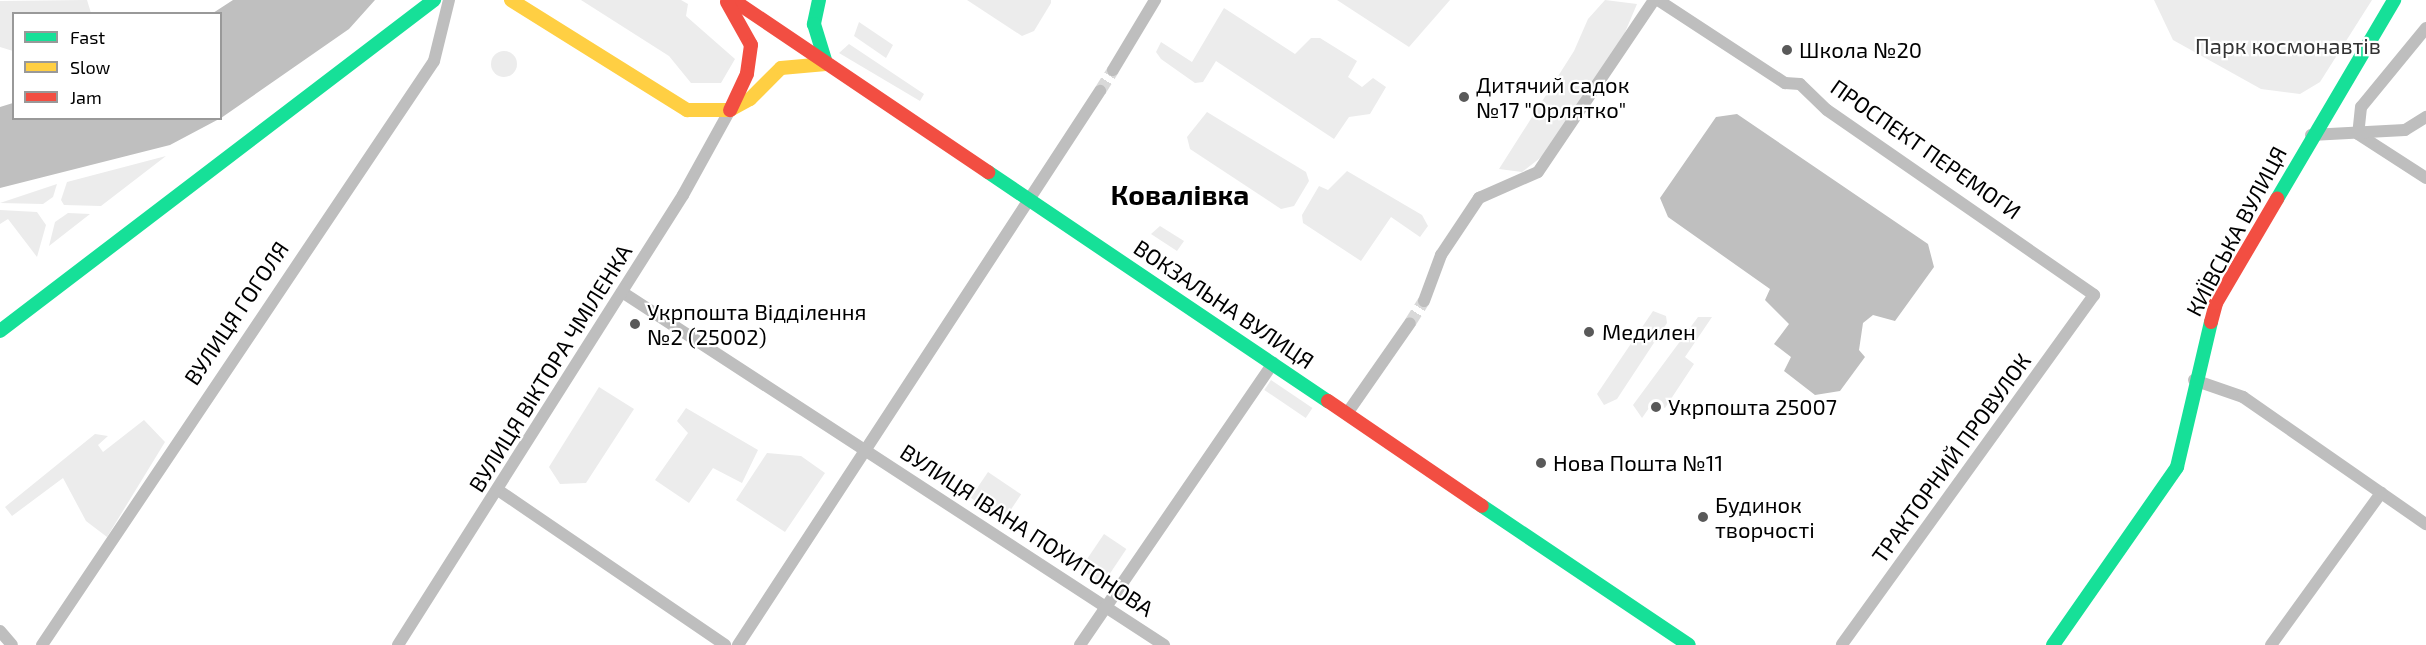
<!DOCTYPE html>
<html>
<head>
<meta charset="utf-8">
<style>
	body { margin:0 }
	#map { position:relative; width:2426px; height:645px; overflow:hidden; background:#fff; font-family:"Exo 2",sans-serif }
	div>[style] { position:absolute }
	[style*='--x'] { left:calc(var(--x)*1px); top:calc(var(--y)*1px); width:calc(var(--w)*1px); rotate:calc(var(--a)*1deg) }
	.green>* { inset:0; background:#ececec; transform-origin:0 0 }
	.round { border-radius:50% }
	.water>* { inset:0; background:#bfbfbf }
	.street-tunnel>* { height:12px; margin-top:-6px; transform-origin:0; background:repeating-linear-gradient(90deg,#d9d9d9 0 12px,transparent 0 18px) }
	.street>* { height:12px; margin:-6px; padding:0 6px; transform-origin:6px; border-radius:6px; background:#bebebe }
	.fast>* { height:14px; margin:-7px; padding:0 7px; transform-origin:7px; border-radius:7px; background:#16e098 }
	.slow>* { height:14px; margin:-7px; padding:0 7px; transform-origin:7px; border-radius:7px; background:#ffcf43 }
	.jam>* { height:14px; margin:-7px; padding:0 7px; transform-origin:7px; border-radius:7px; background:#f24e42 }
	.dots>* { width:16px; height:16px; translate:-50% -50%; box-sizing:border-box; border:3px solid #fff; border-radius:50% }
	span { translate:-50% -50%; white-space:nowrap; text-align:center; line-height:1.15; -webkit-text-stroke:4.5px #fff; paint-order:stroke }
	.park-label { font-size:22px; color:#333 }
	.poi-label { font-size:22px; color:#000 }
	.left { translate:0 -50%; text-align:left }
	.street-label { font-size:22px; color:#000 }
	.district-label { font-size:28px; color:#000; font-weight:700 }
	.legend { position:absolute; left:12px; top:12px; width:210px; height:108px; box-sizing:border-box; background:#fff; border:2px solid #999; margin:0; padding:8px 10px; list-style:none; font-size:18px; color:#000 }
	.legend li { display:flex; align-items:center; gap:12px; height:30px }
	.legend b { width:30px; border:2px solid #999 }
</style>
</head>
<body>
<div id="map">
	<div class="green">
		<div style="clip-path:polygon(87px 0,91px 13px,14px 14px,13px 51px,0 47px,0 1px)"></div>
		<div style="clip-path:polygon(581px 0,681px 0,688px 4px,686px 16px,735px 59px,721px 83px,691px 83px,669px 56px)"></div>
		<div style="clip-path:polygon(967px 0,1051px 0,1051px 3px,1034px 31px,1022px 36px)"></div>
		<div style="clip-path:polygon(1337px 0,1450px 0,1409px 47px)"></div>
		<div style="clip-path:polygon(1605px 0,1637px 4px,1623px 37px,1544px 155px,1522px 172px,1499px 169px,1574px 51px,1588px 19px)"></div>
		<div style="clip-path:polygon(2154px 0,2372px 0,2320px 82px,2300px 94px,2261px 89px,2173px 40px)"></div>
		<div style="clip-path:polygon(1224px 8px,1295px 54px,1311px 38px,1320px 38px,1357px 61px,1348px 77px,1362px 87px,1373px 78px,1386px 87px,1370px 114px,1349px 117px,1334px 139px,1216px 61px,1203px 82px,1195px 83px,1161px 59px,1156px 52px,1161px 42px,1192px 62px)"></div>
		<div style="clip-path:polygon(859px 22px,893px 45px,886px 58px,854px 36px)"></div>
		<div style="clip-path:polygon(849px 44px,924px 94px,920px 101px,839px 53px)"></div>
		<div class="round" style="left:491px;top:51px;width:26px;height:26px"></div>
		<div style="clip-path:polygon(1207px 112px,1306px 172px,1309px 181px,1294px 206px,1281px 209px,1190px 149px,1187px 137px)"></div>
		<div style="clip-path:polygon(166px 156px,101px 206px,64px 205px,61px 200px,67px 182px)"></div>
		<div style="clip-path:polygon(1347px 171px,1422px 215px,1428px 226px,1420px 237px,1391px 217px,1361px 261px,1303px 223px,1302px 215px,1319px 186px,1328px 190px)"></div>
		<div style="clip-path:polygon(57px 184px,53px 197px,43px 204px,0 203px)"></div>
		<div style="clip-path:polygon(0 210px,37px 212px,46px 225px,37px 257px,8px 219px,0 224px)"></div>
		<div style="clip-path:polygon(68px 213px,90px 214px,49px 246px,55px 222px)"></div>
		<div style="clip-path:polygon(1160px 226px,1184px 241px,1177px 251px,1151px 234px)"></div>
		<div style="clip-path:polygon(1653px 311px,1666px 316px,1667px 323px,1617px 399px,1604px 405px,1597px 394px)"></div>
		<div style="clip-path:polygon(1698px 317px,1712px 317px,1685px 357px,1694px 364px,1665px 408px,1654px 401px,1642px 418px,1633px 405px)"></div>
		<div style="left:1271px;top:380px;width:50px;height:12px;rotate:34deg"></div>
		<div style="clip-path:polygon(599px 387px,634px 409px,586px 483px,560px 484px,549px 467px)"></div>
		<div style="clip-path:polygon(686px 408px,758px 450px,742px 483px,713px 468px,689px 503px,655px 480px,688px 433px,677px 421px)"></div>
		<div style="clip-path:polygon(144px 420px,165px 442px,107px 537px,86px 521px,63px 478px,12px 516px,5px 507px,95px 434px,108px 436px,98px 445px,103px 452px)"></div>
		<div style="clip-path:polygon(767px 453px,801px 456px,825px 473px,785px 532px,736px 500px)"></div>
		<div style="left:988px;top:472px;width:40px;height:31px;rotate:34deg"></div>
		<div style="left:1104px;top:534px;width:27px;height:42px;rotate:34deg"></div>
	</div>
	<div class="water">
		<div style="clip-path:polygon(233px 0,375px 0,349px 29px,221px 118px,220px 14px,213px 13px)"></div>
		<div style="clip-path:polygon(13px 103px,14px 118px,219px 119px,170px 145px,0 188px,0 107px)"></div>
		<div style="clip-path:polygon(1737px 114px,1928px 244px,1934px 267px,1895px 321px,1873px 315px,1863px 323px,1859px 350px,1865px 357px,1840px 391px,1815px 395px,1784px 371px,1791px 357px,1774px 344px,1789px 324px,1765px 300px,1770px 289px,1668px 217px,1660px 198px,1716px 117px)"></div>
	</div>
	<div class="street-tunnel">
		<div style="--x:1100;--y:91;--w:25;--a:-58"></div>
		<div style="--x:1410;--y:323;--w:26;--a:-58"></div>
	</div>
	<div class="street">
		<div style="--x:1658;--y:0;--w:152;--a:33.2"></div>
		<div style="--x:1785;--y:83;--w:15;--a:4"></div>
		<div style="--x:1800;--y:84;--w:37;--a:44"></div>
		<div style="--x:1827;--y:110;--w:325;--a:34.7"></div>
		<div style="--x:2094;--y:295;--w:431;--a:125.8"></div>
		<div style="--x:2426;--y:28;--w:102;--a:129.4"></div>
		<div style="--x:2361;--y:107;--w:27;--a:96"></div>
		<div style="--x:2358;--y:134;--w:81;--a:32.9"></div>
		<div style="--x:1113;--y:70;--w:82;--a:-59"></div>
		<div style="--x:2311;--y:135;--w:94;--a:-3"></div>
		<div style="--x:2405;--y:130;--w:25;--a:-32"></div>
		<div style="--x:622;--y:292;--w:647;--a:33.08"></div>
		<div style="--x:1424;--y:301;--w:49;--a:-69.7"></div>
		<div style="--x:1441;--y:255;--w:69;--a:-56.3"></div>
		<div style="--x:1479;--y:198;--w:64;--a:-23.8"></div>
		<div style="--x:1538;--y:172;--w:207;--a:-56"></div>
		<div style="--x:2194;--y:380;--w:52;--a:19.1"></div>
		<div style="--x:2243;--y:397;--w:223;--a:34.8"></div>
		<div style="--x:1348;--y:412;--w:108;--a:-55.1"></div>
		<div style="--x:498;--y:490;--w:275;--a:34.3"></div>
		<div style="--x:0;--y:631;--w:18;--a:49"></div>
		<div style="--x:42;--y:645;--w:703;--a:-56.13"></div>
		<div style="--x:434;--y:61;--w:63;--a:-76.2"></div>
		<div style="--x:398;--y:645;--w:533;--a:-57.65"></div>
		<div style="--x:683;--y:195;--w:97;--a:-61.1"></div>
		<div style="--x:738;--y:645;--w:662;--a:-56.84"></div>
		<div style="--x:1080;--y:645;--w:342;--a:-55.6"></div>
		<div style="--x:2271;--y:645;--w:188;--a:-54.1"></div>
	</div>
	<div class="fast">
		<div style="--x:819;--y:0;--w:25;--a:102"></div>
		<div style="--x:814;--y:24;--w:41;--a:72.9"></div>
		<div style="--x:988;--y:172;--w:410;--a:34"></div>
		<div style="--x:2277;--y:199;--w:231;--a:-59.5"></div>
		<div style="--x:0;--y:331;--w:546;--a:-37.33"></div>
		<div style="--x:1482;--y:506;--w:249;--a:33.9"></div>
		<div style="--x:2053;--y:645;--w:217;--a:-55.1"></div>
		<div style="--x:2177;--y:467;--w:149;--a:-76.8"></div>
	</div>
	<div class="slow">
		<div style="--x:511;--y:0;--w:208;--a:32"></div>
		<div style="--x:687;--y:110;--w:43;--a:0"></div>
		<div style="--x:730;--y:110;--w:23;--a:-29"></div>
		<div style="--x:750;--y:99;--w:44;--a:-45"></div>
		<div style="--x:781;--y:68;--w:45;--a:-5.1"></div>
	</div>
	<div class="jam">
		<div style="--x:733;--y:0;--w:308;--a:34"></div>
		<div style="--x:727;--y:2;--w:49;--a:60.8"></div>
		<div style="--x:751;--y:45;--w:29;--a:98"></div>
		<div style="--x:747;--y:74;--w:40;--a:115"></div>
		<div style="--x:2211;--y:322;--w:20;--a:-75"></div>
		<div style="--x:2216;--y:303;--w:121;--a:-59.6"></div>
		<div style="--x:1328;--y:401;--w:186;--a:34.3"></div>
	</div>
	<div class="dots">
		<div style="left:1787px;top:50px;background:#595959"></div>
		<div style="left:1464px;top:97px;background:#595959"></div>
		<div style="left:635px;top:324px;background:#595959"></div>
		<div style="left:1589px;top:332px;background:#595959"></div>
		<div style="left:1656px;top:407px;background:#595959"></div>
		<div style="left:1541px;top:463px;background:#595959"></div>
		<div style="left:1703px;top:517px;background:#595959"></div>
	</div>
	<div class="park-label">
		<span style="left:2288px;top:46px">Парк космонавтів</span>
	</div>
	<div class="poi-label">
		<span class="left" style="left:1799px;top:50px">Школа №20</span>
		<span class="left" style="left:1476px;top:97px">Дитячий садок<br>№17 "Орлятко"</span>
		<span class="left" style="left:647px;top:324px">Укрпошта Відділення<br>№2 (25002)</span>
		<span class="left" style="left:1602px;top:332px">Медилен</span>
		<span class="left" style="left:1668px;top:407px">Укрпошта 25007</span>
		<span class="left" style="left:1553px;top:463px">Нова Пошта №11</span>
		<span class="left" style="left:1715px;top:517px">Будинок<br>творчості</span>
	</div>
	<div class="street-label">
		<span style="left:1926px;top:149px;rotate:35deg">ПРОСПЕКТ ПЕРЕМОГИ</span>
		<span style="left:2236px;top:231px;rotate:-62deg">КИЇВСЬКА ВУЛИЦЯ</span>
		<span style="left:1224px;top:304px;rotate:34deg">ВОКЗАЛЬНА ВУЛИЦЯ</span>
		<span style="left:236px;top:313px;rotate:-56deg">ВУЛИЦЯ ГОГОЛЯ</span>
		<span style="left:550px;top:368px;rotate:-58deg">ВУЛИЦЯ ВІКТОРА ЧМІЛЕНКА</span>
		<span style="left:1951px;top:458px;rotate:-54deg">ТРАКТОРНИЙ ПРОВУЛОК</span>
		<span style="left:1027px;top:530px;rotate:33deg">ВУЛИЦЯ ІВАНА ПОХИТОНОВА</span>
	</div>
	<div class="district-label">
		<span style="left:1180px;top:194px">Ковалівка</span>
	</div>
	<ul class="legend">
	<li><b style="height:8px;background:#16e098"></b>Fast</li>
	<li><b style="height:8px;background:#ffcf43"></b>Slow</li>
	<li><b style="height:8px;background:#f24e42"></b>Jam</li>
	</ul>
</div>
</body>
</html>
